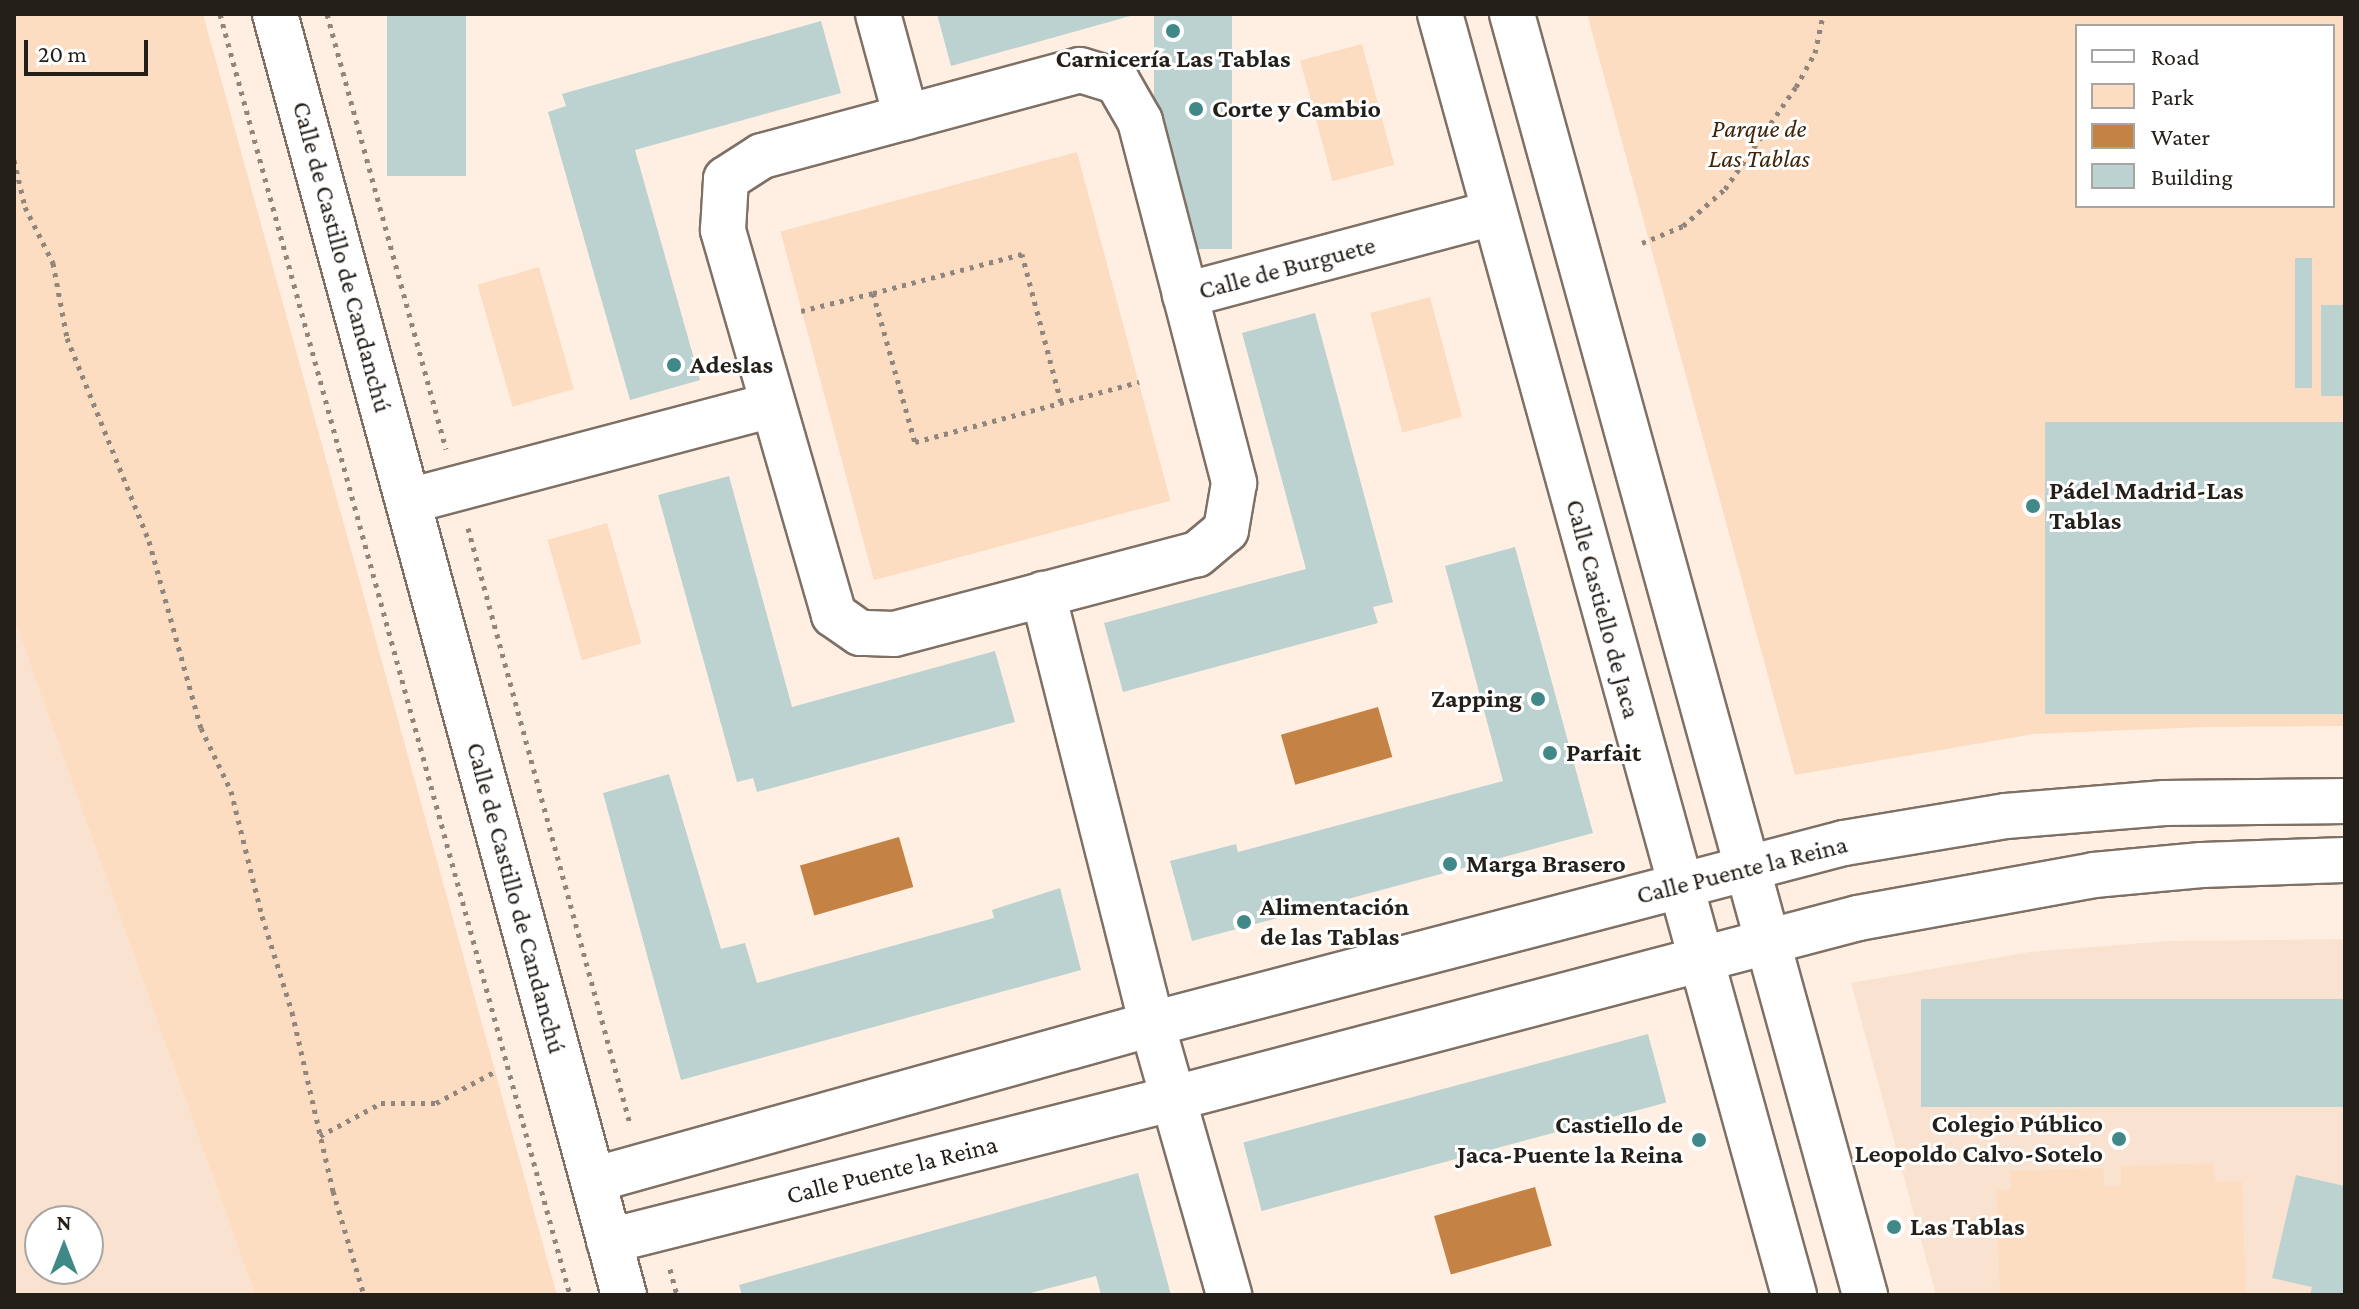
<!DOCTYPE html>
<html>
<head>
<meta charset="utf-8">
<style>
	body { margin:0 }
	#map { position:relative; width:2359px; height:1309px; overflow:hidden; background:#ffefe2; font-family:"Crimson Pro",serif }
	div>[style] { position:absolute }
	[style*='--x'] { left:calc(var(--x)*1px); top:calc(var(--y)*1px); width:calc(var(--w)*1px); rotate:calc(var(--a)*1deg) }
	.built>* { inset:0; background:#f9e3d0 }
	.green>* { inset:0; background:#fcddc2; transform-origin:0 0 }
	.water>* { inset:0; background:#c48244; transform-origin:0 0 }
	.building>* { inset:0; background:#bbd2d1; transform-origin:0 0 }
	.path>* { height:5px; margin-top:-2.5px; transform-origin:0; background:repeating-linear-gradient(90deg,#91867d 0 4px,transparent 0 10px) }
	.roads { filter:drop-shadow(2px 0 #7e7065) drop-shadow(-2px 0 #7e7065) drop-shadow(0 2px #7e7065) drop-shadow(0 -2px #7e7065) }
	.street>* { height:44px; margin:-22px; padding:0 22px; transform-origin:22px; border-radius:22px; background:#fff }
	.dots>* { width:22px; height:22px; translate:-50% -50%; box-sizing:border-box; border:4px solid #fff; border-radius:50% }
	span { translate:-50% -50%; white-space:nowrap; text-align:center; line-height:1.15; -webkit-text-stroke:6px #fff; paint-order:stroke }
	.poi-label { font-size:26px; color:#251f1a; font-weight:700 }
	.left { translate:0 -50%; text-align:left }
	.right { translate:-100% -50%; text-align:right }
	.park-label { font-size:26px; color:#40250a; font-style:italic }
	.street-label { font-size:26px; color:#251f1a }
	.frame { position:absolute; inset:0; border:16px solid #251f1a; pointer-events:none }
	.legend { position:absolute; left:2075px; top:24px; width:260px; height:184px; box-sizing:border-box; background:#fff; border:2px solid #a8a5a3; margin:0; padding:10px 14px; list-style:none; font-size:24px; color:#251f1a }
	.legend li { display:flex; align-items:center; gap:16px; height:40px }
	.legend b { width:40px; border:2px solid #a8a5a3 }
	.north { position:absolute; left:24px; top:1205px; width:80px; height:80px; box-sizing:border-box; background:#fff; border:2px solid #a8a5a3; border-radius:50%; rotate:0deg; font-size:22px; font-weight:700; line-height:32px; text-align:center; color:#251f1a }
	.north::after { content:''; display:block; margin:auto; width:28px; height:36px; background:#418989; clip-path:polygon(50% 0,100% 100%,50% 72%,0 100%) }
	.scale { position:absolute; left:24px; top:40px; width:124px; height:36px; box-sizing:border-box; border:4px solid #251f1a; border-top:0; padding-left:10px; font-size:24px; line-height:28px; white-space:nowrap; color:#251f1a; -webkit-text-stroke:6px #fff; paint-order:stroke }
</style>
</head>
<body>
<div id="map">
	<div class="built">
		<div style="clip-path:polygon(evenodd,14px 619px,255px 1295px,14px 1295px,14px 619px,40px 1221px,88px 1221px,88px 1269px,40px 1269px,40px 1221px)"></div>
		<div style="clip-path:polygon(2345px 939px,2345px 1295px,1936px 1295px,1851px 983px,2029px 952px,2168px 941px)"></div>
	</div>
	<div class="green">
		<div style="clip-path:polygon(14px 14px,203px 14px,557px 1295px,255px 1295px,14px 619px)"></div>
		<div style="clip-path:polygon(evenodd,1587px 14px,2345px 14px,2345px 726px,2203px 727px,2034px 734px,1795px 775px,1587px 14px,2077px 26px,2333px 26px,2333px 206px,2077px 206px,2077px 26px)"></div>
		<div style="left:1362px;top:44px;width:125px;height:64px;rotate:75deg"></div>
		<div style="left:1077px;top:152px;width:361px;height:307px;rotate:75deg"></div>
		<div style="left:539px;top:267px;width:127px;height:64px;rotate:74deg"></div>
		<div style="left:1430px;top:297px;width:124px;height:62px;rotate:75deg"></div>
		<div style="left:607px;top:523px;width:125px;height:62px;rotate:74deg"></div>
		<div style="clip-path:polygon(2213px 1163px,2215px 1182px,2242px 1181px,2246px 1295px,2000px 1295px,1996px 1190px,2011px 1190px,2010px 1171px,2103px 1168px,2104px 1186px,2121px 1186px,2121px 1166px)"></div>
	</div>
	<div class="water">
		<div style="left:1378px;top:707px;width:52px;height:101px;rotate:74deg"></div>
		<div style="left:899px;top:837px;width:52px;height:103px;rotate:74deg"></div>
		<div style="left:1535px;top:1187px;width:61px;height:105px;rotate:74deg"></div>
	</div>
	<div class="building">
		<div style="left:387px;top:14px;width:79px;height:162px"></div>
		<div style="clip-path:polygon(937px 14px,1134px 14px,1134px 15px,951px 66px)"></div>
		<div style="left:1154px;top:14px;width:78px;height:235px"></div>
		<div style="clip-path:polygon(821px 21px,841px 93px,635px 150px,700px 380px,630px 400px,548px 112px,566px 106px,562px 94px)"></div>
		<div style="left:2295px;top:258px;width:17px;height:130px"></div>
		<div style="left:2321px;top:305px;width:24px;height:91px"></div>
		<div style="clip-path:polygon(1315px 313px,1393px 602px,1373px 607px,1378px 623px,1123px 692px,1104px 623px,1306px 569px,1242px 333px)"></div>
		<div style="left:2345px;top:422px;width:292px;height:300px;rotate:90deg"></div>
		<div style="clip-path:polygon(729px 476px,792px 707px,995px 651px,1015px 722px,757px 792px,753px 778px,737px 782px,658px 495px)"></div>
		<div style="clip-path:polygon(1515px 547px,1593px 833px,1192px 941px,1170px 861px,1236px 844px,1238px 852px,1503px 781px,1445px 566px)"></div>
		<div style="clip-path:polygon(669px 774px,721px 949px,745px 943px,757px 983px,994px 918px,992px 910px,1060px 888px,1081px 970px,681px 1080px,603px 793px)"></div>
		<div style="left:2345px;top:999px;width:108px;height:424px;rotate:90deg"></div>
		<div style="left:1648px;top:1034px;width:71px;height:419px;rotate:75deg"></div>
		<div style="clip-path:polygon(1138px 1173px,1171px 1295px,1101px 1295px,1096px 1276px,1023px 1295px,742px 1295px,739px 1285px)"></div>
		<div style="clip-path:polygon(2296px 1175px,2345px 1186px,2345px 1295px,2310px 1295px,2312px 1287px,2272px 1278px)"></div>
	</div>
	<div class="path">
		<div style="--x:220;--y:14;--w:1328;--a:74.72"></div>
		<div style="--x:327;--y:14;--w:451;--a:74.7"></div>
		<div style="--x:14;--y:160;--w:48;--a:76.8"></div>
		<div style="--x:25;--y:207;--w:63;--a:63.4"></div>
		<div style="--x:53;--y:263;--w:76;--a:79.4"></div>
		<div style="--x:67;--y:338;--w:219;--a:68"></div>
		<div style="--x:149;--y:541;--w:194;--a:74.5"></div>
		<div style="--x:201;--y:728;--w:70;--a:64.5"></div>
		<div style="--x:231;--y:791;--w:129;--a:76.1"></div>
		<div style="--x:262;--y:916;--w:101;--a:72.6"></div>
		<div style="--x:292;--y:1012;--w:184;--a:77.1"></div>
		<div style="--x:333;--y:1191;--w:109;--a:73.4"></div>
		<div style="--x:1642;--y:243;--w:44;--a:-22.5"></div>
		<div style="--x:1683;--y:226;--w:56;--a:-41.4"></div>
		<div style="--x:1725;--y:189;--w:124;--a:-55.2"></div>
		<div style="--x:1796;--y:87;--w:39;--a:-61"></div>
		<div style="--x:1815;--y:53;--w:40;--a:-78"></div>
		<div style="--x:801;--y:311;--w:74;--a:-14"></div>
		<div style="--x:1061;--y:402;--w:153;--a:-104.8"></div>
		<div style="--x:1022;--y:254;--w:154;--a:165.3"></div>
		<div style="--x:873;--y:293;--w:155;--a:74.3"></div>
		<div style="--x:915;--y:442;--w:232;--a:-15"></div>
		<div style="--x:468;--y:528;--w:618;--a:74.79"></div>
		<div style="--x:320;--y:1136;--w:69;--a:-28.4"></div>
		<div style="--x:381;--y:1103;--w:55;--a:0"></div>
		<div style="--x:436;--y:1103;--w:68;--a:-28.1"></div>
		<div style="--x:670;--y:1269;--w:27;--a:75"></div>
	</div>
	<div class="roads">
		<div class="street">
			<div style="--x:275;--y:14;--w:1328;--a:74.76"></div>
			<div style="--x:878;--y:14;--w:107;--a:74.8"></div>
			<div style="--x:1440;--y:14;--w:1329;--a:74.55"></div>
			<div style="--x:1512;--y:14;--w:1329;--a:74.59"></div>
			<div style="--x:1080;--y:70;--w:39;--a:17"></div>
			<div style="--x:1117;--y:81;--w:46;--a:60.1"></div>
			<div style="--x:1140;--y:121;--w:374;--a:75.4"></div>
			<div style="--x:1234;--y:483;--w:48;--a:99.7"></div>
			<div style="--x:1226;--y:530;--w:38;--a:140"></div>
			<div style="--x:1197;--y:554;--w:313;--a:165.2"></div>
			<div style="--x:894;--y:634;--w:34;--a:-178"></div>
			<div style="--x:860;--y:633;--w:32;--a:-145"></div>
			<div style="--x:834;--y:615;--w:401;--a:-106.1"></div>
			<div style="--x:723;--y:230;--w:51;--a:-86.6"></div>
			<div style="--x:726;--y:179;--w:43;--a:-32.6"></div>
			<div style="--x:762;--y:156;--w:329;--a:-15.1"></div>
			<div style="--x:1185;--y:295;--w:319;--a:-14.9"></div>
			<div style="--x:409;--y:501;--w:376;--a:-14.8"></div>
			<div style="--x:1043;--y:594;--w:444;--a:75.8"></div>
			<div style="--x:1152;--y:1024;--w:282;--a:74.1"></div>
			<div style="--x:593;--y:1180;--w:580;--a:-15.59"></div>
			<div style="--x:1152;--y:1024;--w:715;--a:-14.66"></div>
			<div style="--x:1844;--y:843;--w:164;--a:-9.5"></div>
			<div style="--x:2006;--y:816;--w:159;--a:-4.7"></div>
			<div style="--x:2164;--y:803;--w:181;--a:-0.6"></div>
			<div style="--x:609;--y:1241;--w:584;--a:-14.18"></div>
			<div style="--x:1175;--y:1098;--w:706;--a:-14.76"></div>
			<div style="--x:1858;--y:918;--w:240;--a:-10.3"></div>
			<div style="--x:2094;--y:875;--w:108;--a:-5.3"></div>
			<div style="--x:2202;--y:865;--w:143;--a:-2"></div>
		</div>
	</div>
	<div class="dots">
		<div style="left:1173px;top:31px;background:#418989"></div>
		<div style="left:1196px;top:109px;background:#418989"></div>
		<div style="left:674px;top:365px;background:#418989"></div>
		<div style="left:2033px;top:506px;background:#418989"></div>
		<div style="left:1538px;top:699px;background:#418989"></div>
		<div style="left:1550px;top:753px;background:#418989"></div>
		<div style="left:1450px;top:864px;background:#418989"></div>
		<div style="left:1244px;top:922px;background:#418989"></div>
		<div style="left:2119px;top:1139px;background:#418989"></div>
		<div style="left:1699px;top:1140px;background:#418989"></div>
		<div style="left:1894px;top:1227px;background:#418989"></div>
	</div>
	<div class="poi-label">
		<span style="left:1173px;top:59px">Carnicería Las Tablas</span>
		<span class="left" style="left:1212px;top:109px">Corte y Cambio</span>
		<span class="left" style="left:690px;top:365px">Adeslas</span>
		<span class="left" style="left:2049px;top:506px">Pádel Madrid-Las<br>Tablas</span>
		<span class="right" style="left:1522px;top:699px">Zapping</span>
		<span class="left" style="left:1566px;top:753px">Parfait</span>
		<span class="left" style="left:1466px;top:864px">Marga Brasero</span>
		<span class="left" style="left:1260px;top:922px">Alimentación<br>de las Tablas</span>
		<span class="right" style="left:2103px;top:1139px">Colegio Público<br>Leopoldo Calvo-Sotelo</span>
		<span class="right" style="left:1683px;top:1140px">Castiello de<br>Jaca-Puente la Reina</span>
		<span class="left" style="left:1910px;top:1227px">Las Tablas</span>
	</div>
	<div class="park-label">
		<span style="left:1759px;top:144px">Parque de<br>Las Tablas</span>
	</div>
	<div class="street-label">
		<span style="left:342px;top:257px;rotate:75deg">Calle de Castillo de Candanchú</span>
		<span style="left:1287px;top:268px;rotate:-15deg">Calle de Burguete</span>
		<span style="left:1603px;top:609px;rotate:75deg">Calle Castiello de Jaca</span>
		<span style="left:1742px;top:870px;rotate:-14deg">Calle Puente la Reina</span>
		<span style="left:516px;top:898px;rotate:75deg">Calle de Castillo de Candanchú</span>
		<span style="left:892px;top:1170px;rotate:-14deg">Calle Puente la Reina</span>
	</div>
	<div class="frame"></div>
	<ul class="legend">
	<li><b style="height:10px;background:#fff"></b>Road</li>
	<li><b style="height:22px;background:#fcddc2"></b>Park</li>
	<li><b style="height:22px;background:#c48244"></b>Water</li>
	<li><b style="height:22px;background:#bbd2d1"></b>Building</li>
	</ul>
	<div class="north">N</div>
	<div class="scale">20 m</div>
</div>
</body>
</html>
